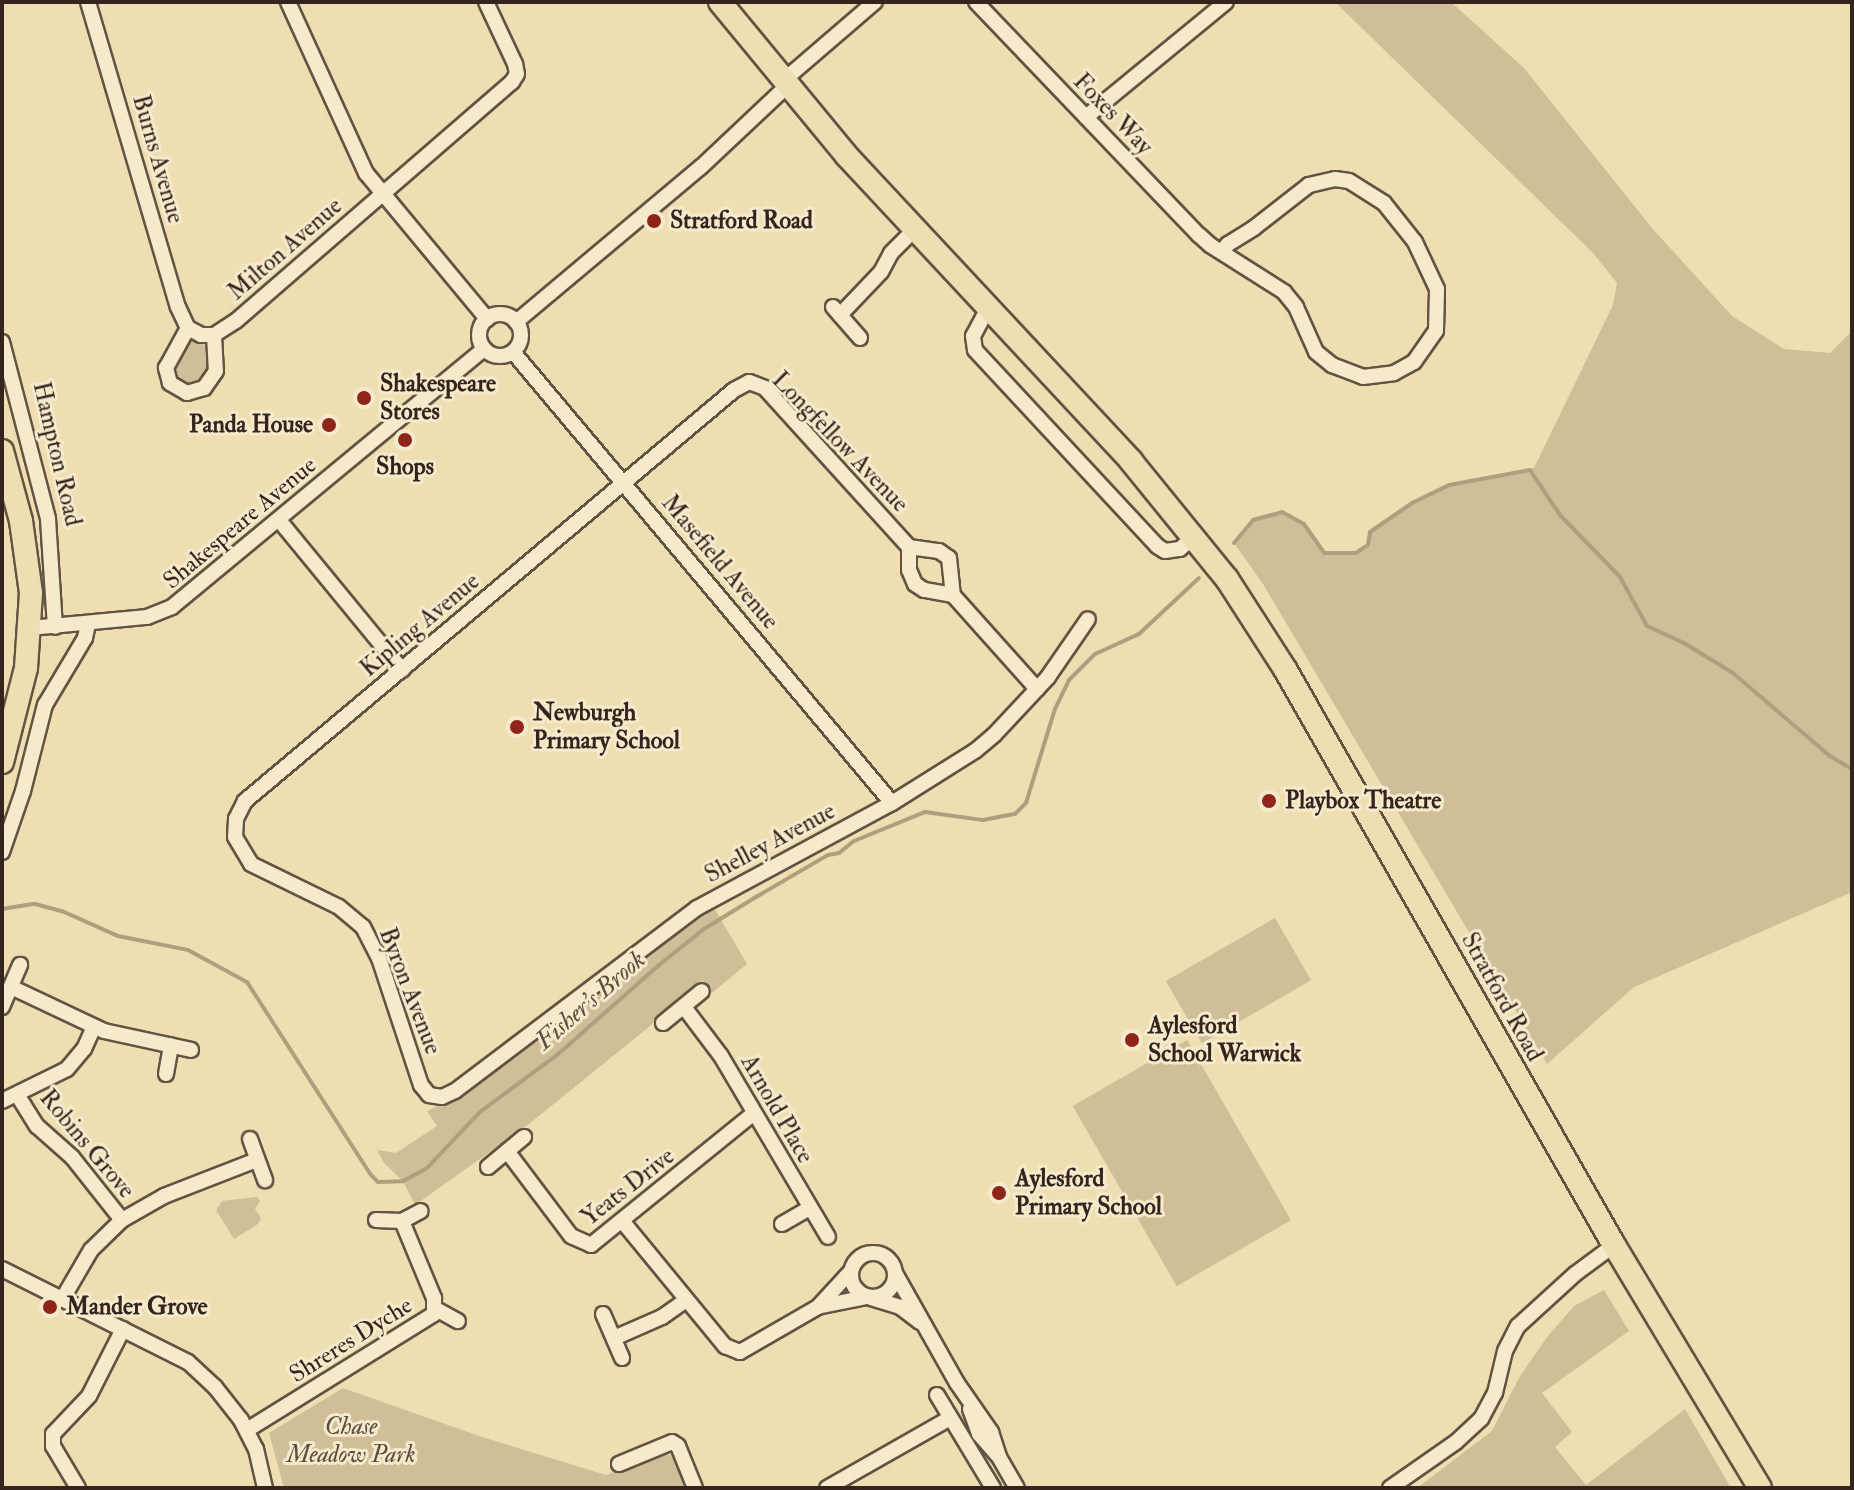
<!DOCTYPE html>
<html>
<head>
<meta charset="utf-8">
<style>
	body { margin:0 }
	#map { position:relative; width:1854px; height:1490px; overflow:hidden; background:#efdeb1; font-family:"IM FELL Double Pica",serif }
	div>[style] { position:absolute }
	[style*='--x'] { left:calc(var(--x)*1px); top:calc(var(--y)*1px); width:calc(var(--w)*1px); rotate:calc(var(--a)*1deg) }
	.green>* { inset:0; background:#cfbe98; transform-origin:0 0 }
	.stream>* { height:4px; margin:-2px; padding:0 2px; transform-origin:2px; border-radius:2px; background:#b09f7f }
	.roads { filter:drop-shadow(2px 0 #645242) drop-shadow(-2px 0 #645242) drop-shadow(0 2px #645242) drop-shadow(0 -2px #645242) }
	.minor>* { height:14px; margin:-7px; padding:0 7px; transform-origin:7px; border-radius:7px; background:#f5eacc }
	.minor>.ring { margin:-7px; padding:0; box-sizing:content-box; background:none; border:14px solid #f5eacc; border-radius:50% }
	.primary>* { height:22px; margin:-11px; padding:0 11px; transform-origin:11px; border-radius:11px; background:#efdeb1 }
	.dots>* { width:22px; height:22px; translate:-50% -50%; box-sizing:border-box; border:4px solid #f5eacc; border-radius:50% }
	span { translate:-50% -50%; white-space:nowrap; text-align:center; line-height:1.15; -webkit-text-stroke:6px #f5eacc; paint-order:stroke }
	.street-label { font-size:24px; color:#35241d }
	.poi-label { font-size:24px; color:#35241d; font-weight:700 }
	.left { translate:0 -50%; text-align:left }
	.right { translate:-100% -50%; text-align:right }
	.park-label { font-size:24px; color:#5c4a3c; font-style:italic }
	.water-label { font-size:26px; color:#604f3f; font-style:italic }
	.frame { position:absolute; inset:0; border:4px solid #35241d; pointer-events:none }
</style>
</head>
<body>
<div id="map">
	<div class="green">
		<div style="clip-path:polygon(1335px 2px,1451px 2px,1524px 68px,1652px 228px,1732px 316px,1784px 349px,1830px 353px,1852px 331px,1852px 892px,1634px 987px,1547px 1064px,1263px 584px,1234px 543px,1253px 520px,1282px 512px,1304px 524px,1324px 553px,1356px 553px,1368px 545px,1370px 532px,1407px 505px,1449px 485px,1534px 468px,1613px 305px,1617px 283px,1593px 253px)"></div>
		<div style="clip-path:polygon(190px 339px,205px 345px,209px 372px,202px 382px,187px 387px,178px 383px,171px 365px)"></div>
		<div style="clip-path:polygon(713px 906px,747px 964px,712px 993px,703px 981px,690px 988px,660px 1018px,529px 1124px,415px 1205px,403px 1181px,384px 1163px,377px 1150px,396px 1153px,437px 1126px,427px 1111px,451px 1100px)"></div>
		<div style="left:1275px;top:918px;width:72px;height:126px;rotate:60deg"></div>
		<div style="left:1187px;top:1040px;width:208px;height:132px;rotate:60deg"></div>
		<div style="clip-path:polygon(257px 1197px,260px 1201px,255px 1209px,261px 1218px,258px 1224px,234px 1239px,216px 1210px,222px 1201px)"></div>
		<div style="clip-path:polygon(1604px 1290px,1629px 1331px,1542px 1393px,1572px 1432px,1555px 1447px,1586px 1485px,1685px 1409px,1731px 1488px,1417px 1488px,1492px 1431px,1520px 1376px,1548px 1336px,1574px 1306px)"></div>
		<div style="clip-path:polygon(343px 1388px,479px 1436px,606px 1475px,663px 1454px,676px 1456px,689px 1488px,284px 1488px,269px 1433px)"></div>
	</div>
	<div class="stream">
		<div style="--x:1234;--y:543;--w:30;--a:-50"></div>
		<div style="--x:1253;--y:520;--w:30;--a:-15"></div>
		<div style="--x:1282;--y:512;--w:25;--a:29"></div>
		<div style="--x:1304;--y:524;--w:35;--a:55"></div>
		<div style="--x:1324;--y:553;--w:32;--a:0"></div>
		<div style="--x:1356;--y:553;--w:14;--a:-34"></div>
		<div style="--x:1368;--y:545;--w:13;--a:-81"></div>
		<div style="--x:1370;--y:532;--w:51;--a:-34.6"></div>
		<div style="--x:1412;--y:503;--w:41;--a:-25.9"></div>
		<div style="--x:1449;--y:485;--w:82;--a:-10.5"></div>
		<div style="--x:1530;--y:470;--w:54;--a:56.3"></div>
		<div style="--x:1560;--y:515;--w:86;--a:45.9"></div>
		<div style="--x:1620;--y:577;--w:56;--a:61.1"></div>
		<div style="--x:1647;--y:626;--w:41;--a:24.7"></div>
		<div style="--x:1684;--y:643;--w:57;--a:31.5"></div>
		<div style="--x:1733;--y:673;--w:128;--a:40.6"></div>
		<div style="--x:1830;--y:756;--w:26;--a:31"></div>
		<div style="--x:2;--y:909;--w:33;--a:-9"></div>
		<div style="--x:35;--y:904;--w:28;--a:15"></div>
		<div style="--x:62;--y:911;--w:61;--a:24.1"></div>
		<div style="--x:118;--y:936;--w:71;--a:11.3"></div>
		<div style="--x:188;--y:950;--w:67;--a:28.5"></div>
		<div style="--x:247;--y:982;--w:229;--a:57.3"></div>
		<div style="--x:371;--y:1175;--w:10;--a:45"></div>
		<div style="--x:378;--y:1182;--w:25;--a:-2"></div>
		<div style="--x:403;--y:1181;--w:27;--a:-28"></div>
		<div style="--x:427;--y:1168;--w:77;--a:-46.6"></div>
		<div style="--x:480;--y:1112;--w:96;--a:-36.5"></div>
		<div style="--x:557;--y:1055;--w:136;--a:-41.4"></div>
		<div style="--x:659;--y:965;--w:58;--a:-38.7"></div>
		<div style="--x:704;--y:929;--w:61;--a:-31.6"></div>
		<div style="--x:756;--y:897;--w:83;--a:-30.3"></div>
		<div style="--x:828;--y:855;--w:11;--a:-10"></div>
		<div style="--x:839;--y:853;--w:19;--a:-39"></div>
		<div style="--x:854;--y:841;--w:77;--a:-22.2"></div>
		<div style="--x:925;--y:812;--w:59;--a:7.9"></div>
		<div style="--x:983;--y:820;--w:33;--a:-11"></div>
		<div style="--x:1015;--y:814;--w:16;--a:-45"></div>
		<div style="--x:1026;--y:803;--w:98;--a:-72.9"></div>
		<div style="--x:1055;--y:709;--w:32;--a:-64"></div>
		<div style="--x:1069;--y:680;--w:37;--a:-45"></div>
		<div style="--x:1095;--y:654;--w:48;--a:-24.4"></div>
		<div style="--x:1139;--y:634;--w:82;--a:-43"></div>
	</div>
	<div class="roads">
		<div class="minor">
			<div style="--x:88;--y:2;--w:318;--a:73.6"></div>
			<div style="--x:178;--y:307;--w:23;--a:65"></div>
			<div style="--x:288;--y:2;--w:188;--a:65.5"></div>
			<div style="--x:366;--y:173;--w:190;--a:50.3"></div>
			<div style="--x:976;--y:2;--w:323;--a:46.3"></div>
			<div style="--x:1199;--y:235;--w:15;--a:42"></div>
			<div style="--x:1210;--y:245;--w:88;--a:32.4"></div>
			<div style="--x:1284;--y:292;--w:19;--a:51"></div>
			<div style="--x:1296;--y:307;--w:49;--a:66"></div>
			<div style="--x:1316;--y:352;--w:21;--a:39"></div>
			<div style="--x:1332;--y:365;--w:33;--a:21"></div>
			<div style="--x:1363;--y:377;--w:31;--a:-7"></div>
			<div style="--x:1394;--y:373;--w:23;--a:-29"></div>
			<div style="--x:1414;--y:362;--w:38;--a:-55"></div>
			<div style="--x:1436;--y:331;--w:42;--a:-88.6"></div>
			<div style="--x:1437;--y:289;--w:52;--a:-115.1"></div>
			<div style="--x:1415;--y:242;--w:50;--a:-128.5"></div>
			<div style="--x:1384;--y:203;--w:41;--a:-147.8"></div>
			<div style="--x:1349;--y:181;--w:14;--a:-172"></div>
			<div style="--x:1335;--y:179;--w:27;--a:167"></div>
			<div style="--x:1309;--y:185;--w:70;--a:142"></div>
			<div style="--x:1254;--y:228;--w:31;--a:148"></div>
			<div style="--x:1228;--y:244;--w:10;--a:127"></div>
			<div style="--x:783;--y:81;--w:121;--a:-40.7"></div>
			<div style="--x:1086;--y:117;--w:181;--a:-39.4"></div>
			<div style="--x:833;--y:307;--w:41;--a:48.9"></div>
			<div style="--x:988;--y:308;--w:32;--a:118"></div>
			<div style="--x:973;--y:336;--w:14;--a:82"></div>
			<div style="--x:975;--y:350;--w:267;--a:47.1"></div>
			<div style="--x:1157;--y:546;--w:9;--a:32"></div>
			<div style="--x:1165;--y:551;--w:15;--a:-8"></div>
			<div style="--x:1180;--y:549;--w:21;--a:-43"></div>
			<div class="ring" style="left:479px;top:314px;width:28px;height:28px"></div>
			<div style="--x:840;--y:315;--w:59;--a:-46.4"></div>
			<div style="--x:881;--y:272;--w:21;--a:-62"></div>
			<div style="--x:891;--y:253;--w:34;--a:-45"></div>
			<div style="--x:516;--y:322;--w:241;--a:-40"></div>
			<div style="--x:701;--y:167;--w:118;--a:-43.3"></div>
			<div style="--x:188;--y:328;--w:15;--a:28"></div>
			<div style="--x:201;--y:335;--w:13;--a:0"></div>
			<div style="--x:214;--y:335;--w:36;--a:87"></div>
			<div style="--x:216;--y:371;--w:21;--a:125"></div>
			<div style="--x:204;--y:388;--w:18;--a:164"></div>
			<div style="--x:187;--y:393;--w:20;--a:-150"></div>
			<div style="--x:170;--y:383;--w:16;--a:-105"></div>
			<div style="--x:166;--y:368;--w:46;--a:-61.2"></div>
			<div style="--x:214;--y:335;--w:27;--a:-33"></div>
			<div style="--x:237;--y:320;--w:364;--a:-40.9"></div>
			<div style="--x:512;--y:82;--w:9;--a:-58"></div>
			<div style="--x:517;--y:74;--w:10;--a:-101"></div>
			<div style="--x:515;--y:64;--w:68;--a:-115.1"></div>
			<div style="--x:2;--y:342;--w:183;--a:75.4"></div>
			<div style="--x:48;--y:519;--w:108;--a:86.3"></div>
			<div style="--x:513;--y:352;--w:589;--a:49.96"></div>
			<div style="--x:279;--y:520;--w:194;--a:50.6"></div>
			<div style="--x:909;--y:547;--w:30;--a:8"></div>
			<div style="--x:939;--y:551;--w:12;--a:35"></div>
			<div style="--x:949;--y:558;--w:37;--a:84"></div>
			<div style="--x:30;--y:628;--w:118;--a:-5.4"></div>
			<div style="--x:147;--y:617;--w:27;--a:-22"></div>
			<div style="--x:172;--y:607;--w:405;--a:-39.6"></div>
			<div style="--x:1037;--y:689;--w:126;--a:-131.8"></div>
			<div style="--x:953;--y:595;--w:29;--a:-170"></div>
			<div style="--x:924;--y:590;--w:11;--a:-146"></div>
			<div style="--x:915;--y:584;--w:15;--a:-113"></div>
			<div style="--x:909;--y:570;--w:23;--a:-90"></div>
			<div style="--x:909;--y:547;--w:215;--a:-132.2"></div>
			<div style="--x:765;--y:388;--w:17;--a:-159"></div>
			<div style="--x:749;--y:382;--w:17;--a:152"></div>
			<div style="--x:734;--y:390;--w:639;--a:139.95"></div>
			<div style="--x:245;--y:801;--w:20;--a:117"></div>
			<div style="--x:236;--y:819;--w:18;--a:93"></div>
			<div style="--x:235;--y:837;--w:31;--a:59"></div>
			<div style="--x:251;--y:864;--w:98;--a:26"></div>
			<div style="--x:339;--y:907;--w:31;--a:40"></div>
			<div style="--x:363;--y:927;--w:35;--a:63"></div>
			<div style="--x:379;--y:958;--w:134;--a:71.7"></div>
			<div style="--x:421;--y:1085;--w:13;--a:51"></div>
			<div style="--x:429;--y:1095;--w:13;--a:9"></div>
			<div style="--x:442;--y:1097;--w:14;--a:-25"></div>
			<div style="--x:455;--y:1091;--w:303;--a:-37.1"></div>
			<div style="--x:697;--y:908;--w:221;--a:-28.3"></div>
			<div style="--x:892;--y:803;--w:98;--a:-32.1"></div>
			<div style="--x:975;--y:751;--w:25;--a:-40"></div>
			<div style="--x:994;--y:735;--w:63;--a:-46.9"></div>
			<div style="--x:1037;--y:689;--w:16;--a:-47"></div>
			<div style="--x:1048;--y:677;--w:70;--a:-55.4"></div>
			<div style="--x:2;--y:852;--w:65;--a:-71"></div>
			<div style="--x:23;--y:791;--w:89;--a:-75.7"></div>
			<div style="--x:45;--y:705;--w:78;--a:-59.2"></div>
			<div style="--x:85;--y:638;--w:14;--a:-78"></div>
			<div style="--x:11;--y:987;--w:103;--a:25.3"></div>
			<div style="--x:104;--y:1031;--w:89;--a:12.3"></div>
			<div style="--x:2;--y:1007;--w:46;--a:-66.8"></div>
			<div style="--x:684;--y:1007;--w:61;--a:52.9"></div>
			<div style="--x:721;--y:1056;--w:210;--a:59.4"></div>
			<div style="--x:663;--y:1023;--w:50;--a:-39.4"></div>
			<div style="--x:166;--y:1074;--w:29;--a:-80"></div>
			<div style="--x:18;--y:1096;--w:36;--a:58"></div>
			<div style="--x:37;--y:1126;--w:47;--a:41.5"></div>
			<div style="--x:72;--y:1157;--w:80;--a:51.6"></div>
			<div style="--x:2;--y:1101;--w:72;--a:-26.2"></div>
			<div style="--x:67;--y:1069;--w:26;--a:-50"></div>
			<div style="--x:84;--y:1049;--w:24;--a:-66"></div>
			<div style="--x:250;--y:1139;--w:44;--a:69.9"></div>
			<div style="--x:507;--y:1151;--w:106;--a:53"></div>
			<div style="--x:571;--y:1236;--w:22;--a:24"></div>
			<div style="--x:591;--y:1245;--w:210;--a:-39"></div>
			<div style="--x:488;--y:1167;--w:47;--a:-39.8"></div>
			<div style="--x:376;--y:1220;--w:26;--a:2"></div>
			<div style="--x:402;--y:1221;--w:21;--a:-28"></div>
			<div style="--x:623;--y:1222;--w:161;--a:50.6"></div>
			<div style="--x:725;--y:1346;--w:16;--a:22"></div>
			<div style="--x:740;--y:1352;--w:90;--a:-30"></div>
			<div style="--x:818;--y:1307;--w:49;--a:-47.5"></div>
			<div style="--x:782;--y:1224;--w:32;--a:-30"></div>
			<div class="ring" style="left:851px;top:1253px;width:30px;height:30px"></div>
			<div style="--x:2;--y:1269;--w:208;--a:26.6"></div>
			<div style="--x:188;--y:1362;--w:37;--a:43"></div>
			<div style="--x:215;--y:1387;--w:42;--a:51.8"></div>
			<div style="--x:241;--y:1420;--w:33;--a:63"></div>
			<div style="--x:256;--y:1449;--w:40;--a:77"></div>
			<div style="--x:895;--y:1273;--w:126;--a:60.6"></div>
			<div style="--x:957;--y:1383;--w:60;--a:55.2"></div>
			<div style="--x:991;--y:1432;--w:26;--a:72"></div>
			<div style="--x:999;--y:1457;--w:36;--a:60"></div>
			<div style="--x:63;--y:1298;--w:56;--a:-59.7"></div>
			<div style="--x:91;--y:1250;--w:43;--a:-44.1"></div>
			<div style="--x:122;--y:1220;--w:48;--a:-29.7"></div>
			<div style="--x:164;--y:1196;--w:100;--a:-21.2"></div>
			<div style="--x:871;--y:1298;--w:30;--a:17"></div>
			<div style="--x:900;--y:1307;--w:25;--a:37"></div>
			<div style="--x:822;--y:1306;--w:46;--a:-11.3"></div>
			<div style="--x:436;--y:1309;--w:25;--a:29"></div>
			<div style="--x:603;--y:1314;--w:48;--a:66.6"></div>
			<div style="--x:614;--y:1338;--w:52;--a:-23.6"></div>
			<div style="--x:662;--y:1317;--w:29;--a:-35"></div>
			<div style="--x:937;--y:1395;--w:109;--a:58.9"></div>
			<div style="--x:970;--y:1409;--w:27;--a:70"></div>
			<div style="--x:979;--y:1434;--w:28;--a:49"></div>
			<div style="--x:247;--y:1430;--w:220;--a:-31.8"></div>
			<div style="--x:434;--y:1314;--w:16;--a:-90"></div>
			<div style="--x:434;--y:1298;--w:83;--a:-112.6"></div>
			<div style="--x:619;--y:1464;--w:57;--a:-22.5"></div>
			<div style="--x:672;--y:1442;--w:7;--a:34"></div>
			<div style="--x:678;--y:1446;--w:45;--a:68"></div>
			<div style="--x:78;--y:1488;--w:49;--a:-120.8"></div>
			<div style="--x:53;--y:1446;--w:12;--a:-90"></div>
			<div style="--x:53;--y:1434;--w:52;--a:-46.5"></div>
			<div style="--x:89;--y:1396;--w:75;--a:-63.1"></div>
			<div style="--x:827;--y:1488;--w:142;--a:-29.6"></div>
			<div style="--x:1390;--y:1488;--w:80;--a:-34.9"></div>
			<div style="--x:1456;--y:1442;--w:34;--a:-43"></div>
			<div style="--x:1481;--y:1419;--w:30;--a:-62"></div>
			<div style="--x:1495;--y:1393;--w:43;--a:-76.6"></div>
			<div style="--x:1505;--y:1351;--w:28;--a:-63"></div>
			<div style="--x:1518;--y:1326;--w:77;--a:-42.4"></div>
			<div style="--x:1575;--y:1274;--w:49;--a:-36.6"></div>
		</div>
		<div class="primary">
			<div style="--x:720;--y:2;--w:200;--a:50.5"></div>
			<div style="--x:847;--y:156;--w:417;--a:47"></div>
			<div style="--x:1131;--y:461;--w:152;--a:50.9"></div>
			<div style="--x:1227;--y:579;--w:107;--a:57.2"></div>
			<div style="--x:1285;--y:669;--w:663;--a:60.27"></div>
			<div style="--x:1614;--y:1245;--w:283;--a:59"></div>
			<div style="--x:2;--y:451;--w:73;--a:74.8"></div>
			<div style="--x:21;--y:521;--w:73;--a:82.1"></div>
			<div style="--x:31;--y:593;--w:75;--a:93.8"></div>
			<div style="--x:26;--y:668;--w:97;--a:104.3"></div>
		</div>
	</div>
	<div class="dots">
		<div style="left:654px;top:221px;background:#8f2418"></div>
		<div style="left:364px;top:398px;background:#8f2418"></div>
		<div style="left:329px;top:425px;background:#8f2418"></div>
		<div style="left:405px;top:440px;background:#8f2418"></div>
		<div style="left:517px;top:727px;background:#8f2418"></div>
		<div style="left:1269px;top:801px;background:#8f2418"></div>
		<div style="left:1132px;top:1040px;background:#8f2418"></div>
		<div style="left:999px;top:1193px;background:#8f2418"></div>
		<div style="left:50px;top:1307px;background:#8f2418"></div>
	</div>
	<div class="street-label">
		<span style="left:1113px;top:114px;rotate:46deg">Foxes Way</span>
		<span style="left:158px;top:159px;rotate:74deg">Burns Avenue</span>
		<span style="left:285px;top:249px;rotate:-41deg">Milton Avenue</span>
		<span style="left:840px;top:442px;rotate:46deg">Longfellow Avenue</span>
		<span style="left:57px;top:454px;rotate:77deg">Hampton Road</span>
		<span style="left:240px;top:523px;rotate:-40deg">Shakespeare Avenue</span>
		<span style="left:720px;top:562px;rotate:50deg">Masefield Avenue</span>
		<span style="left:420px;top:625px;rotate:-40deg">Kipling Avenue</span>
		<span style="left:770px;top:843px;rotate:-28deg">Shelley Avenue</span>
		<span style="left:410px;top:991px;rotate:69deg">Byron Avenue</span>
		<span style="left:1502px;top:997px;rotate:61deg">Stratford Road</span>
		<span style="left:777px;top:1109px;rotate:60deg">Arnold Place</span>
		<span style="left:87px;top:1144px;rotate:50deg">Robins Grove</span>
		<span style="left:628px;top:1187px;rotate:-38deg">Yeats Drive</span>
		<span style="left:351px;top:1340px;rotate:-32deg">Shreres Dyche</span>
	</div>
	<div class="poi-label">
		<span class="left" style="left:670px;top:221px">Stratford Road</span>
		<span class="left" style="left:380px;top:398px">Shakespeare<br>Stores</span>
		<span class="right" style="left:313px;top:425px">Panda House</span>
		<span style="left:405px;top:467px">Shops</span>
		<span class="left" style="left:533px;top:727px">Newburgh<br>Primary School</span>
		<span class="left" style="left:1285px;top:801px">Playbox Theatre</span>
		<span class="left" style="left:1148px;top:1040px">Aylesford<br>School Warwick</span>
		<span class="left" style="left:1015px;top:1193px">Aylesford<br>Primary School</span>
		<span class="left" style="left:66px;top:1307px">Mander Grove</span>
	</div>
	<div class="park-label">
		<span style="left:351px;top:1441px">Chase<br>Meadow Park</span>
	</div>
	<div class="water-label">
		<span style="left:591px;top:1001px;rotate:-41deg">Fisher's Brook</span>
	</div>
	<div class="frame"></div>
</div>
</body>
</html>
